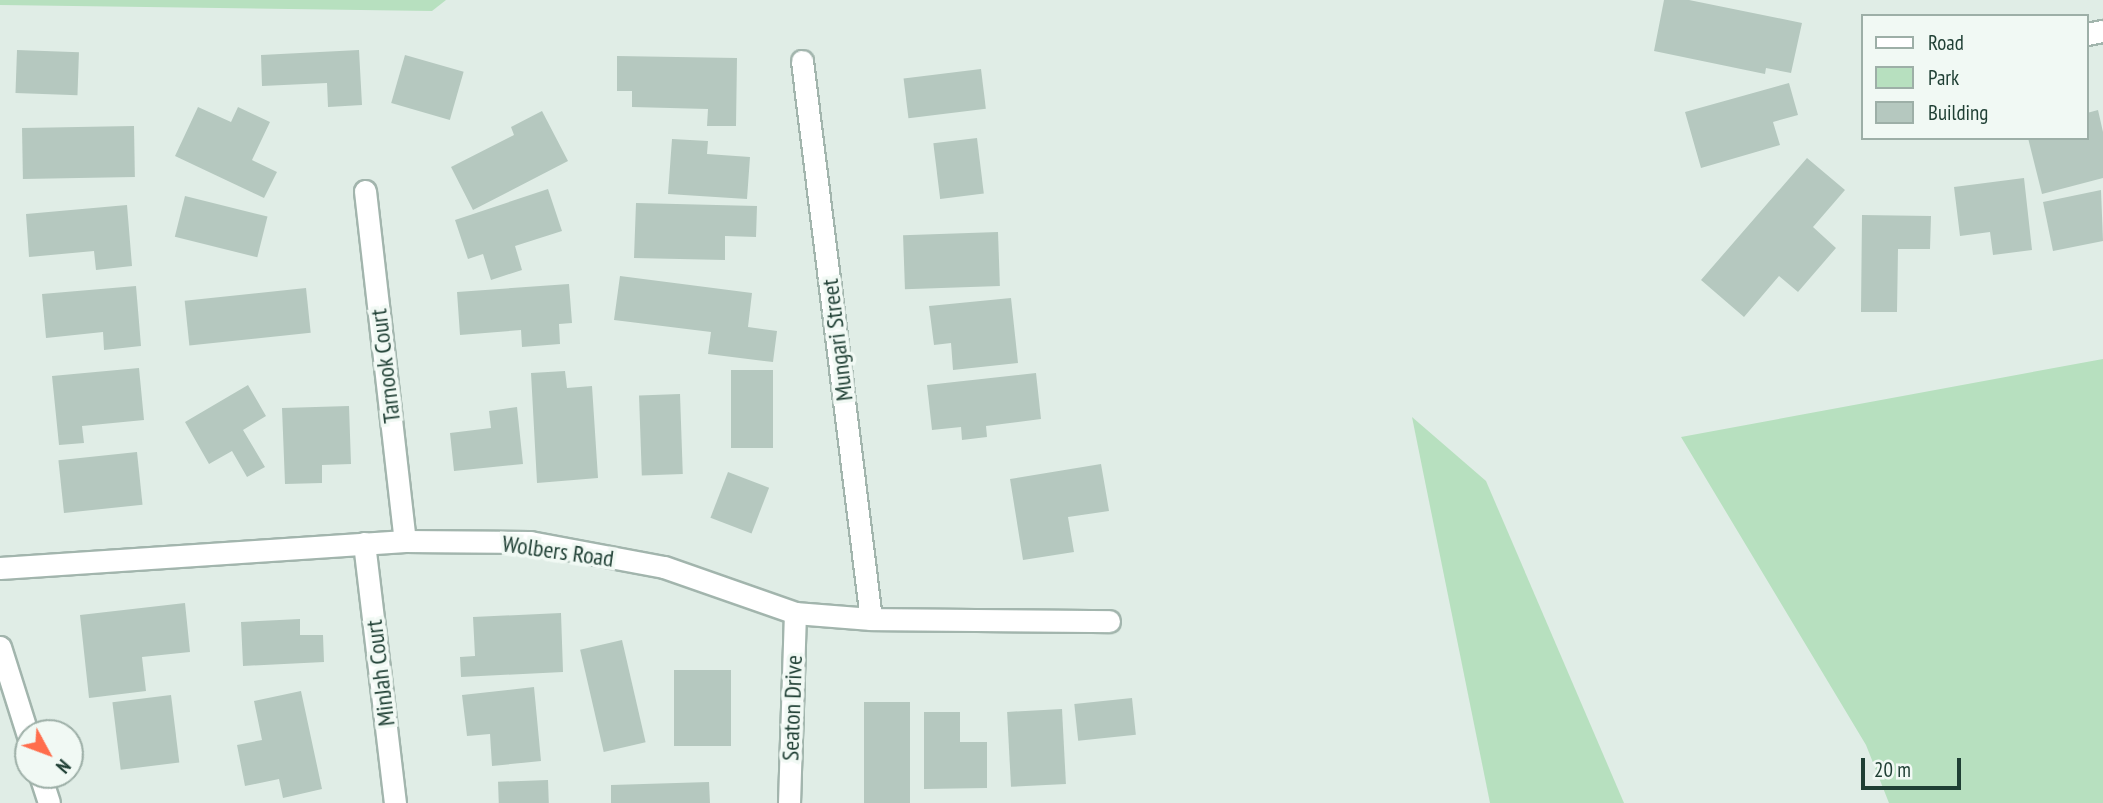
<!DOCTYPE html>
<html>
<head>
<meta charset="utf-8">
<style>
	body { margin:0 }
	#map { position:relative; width:2103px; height:803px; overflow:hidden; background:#e0ede6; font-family:"PT Sans Narrow",sans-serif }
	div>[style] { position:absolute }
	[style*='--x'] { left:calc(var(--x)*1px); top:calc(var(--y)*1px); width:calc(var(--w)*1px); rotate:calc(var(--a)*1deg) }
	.green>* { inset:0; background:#b7e0bf }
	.building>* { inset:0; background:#b5c8bf; transform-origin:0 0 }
	.roads { filter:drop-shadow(2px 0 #a2b5ad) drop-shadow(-2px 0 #a2b5ad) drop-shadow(0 2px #a2b5ad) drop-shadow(0 -2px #a2b5ad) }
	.street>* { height:21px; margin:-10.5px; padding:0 10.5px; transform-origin:10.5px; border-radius:10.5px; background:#fff }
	span { translate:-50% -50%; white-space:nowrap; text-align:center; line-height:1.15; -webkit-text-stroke:7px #f1f9f4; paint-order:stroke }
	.street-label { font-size:24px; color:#1f3f34 }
	.legend { position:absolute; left:1861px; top:14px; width:228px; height:126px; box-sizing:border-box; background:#f1f9f4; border:2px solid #9dafa7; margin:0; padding:9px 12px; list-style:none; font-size:21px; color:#1f3f34 }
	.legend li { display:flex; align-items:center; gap:14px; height:35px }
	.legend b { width:35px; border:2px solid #9dafa7 }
	.north { position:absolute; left:14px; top:719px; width:70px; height:70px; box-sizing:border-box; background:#f1f9f4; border:2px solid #9dafa7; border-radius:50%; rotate:131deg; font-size:19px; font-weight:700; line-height:28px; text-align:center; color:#1f3f34 }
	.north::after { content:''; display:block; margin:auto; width:24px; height:32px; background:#ff6d4c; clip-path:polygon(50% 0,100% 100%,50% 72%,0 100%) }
	.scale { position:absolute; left:1861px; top:758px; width:100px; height:32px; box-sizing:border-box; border:4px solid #1f3f34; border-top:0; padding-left:9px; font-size:21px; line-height:24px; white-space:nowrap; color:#1f3f34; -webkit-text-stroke:5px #f1f9f4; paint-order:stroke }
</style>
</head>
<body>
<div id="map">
	<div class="green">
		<div style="clip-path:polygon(0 0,446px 0,432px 11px,0 5px)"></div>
		<div style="clip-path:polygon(2103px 359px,2103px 803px,1889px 803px,1866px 745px,1681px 437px)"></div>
		<div style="clip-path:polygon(1412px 417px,1486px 481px,1624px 803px,1490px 803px)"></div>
	</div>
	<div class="building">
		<div style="clip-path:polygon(1664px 0,1689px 0,1802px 23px,1791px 73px,1766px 68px,1765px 74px,1654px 51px)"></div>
		<div style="left:17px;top:50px;width:62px;height:43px;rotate:2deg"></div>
		<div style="clip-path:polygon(359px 50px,362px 105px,328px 107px,327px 83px,262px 86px,261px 55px)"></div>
		<div style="left:405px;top:55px;width:61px;height:50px;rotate:16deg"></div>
		<div style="clip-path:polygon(617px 56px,737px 58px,736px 126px,707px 126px,708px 109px,632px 107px,632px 91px,617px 91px)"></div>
		<div style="left:981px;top:69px;width:40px;height:78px;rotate:83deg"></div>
		<div style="clip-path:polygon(1789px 83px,1798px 115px,1773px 122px,1780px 145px,1701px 168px,1685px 112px)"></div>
		<div style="clip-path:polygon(198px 107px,231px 122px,238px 107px,270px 122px,252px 160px,277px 172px,264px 198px,175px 156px)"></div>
		<div style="clip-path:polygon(2098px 110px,2103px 132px,2103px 178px,2042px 194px,2028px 138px,2087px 138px,2087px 113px)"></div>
		<div style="clip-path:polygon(542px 111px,568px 161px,473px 210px,451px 167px,514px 135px,511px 127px)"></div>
		<div style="left:134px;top:126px;width:51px;height:112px;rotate:89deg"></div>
		<div style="left:977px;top:138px;width:56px;height:44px;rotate:83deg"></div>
		<div style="clip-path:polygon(672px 139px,708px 141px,707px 154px,750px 157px,747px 199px,668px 194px)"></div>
		<div style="clip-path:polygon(1807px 158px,1845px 190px,1813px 227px,1836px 248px,1798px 292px,1779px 276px,1744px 317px,1701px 280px)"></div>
		<div style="clip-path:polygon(2024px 178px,2032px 250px,1993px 255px,1990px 232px,1960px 236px,1954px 187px)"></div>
		<div style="clip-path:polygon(548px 189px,562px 231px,515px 246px,522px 270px,491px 280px,483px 254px,468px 259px,455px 220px)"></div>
		<div style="clip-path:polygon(2101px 190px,2103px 241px,2053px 251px,2043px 202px)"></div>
		<div style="left:185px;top:196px;width:85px;height:42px;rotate:14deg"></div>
		<div style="clip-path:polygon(636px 203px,757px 206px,756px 237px,725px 236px,725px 260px,634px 258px)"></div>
		<div style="clip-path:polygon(127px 205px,132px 266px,96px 270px,94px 251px,29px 257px,26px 214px)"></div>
		<div style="clip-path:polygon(1862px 215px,1931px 216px,1930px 249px,1898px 249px,1897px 312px,1861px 312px)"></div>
		<div style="left:998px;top:232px;width:54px;height:95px;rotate:88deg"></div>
		<div style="clip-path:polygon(620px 276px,752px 293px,748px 327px,777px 331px,773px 362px,708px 354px,711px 332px,614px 320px)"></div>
		<div style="clip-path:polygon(569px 284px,572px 323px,559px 324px,560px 344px,522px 347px,521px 330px,460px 335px,457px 292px)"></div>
		<div style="clip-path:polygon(136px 286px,141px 346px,104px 350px,103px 332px,46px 338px,42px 294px)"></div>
		<div style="left:306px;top:288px;width:45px;height:122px;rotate:84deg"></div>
		<div style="clip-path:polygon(1011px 298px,1018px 363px,953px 370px,951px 343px,934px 345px,929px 306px)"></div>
		<div style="clip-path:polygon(139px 368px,144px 420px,82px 426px,84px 443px,59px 445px,52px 376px)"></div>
		<div style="left:731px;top:370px;width:42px;height:78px"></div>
		<div style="clip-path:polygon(565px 371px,567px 388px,592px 386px,598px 478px,537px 483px,531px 373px)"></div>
		<div style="clip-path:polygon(1036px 373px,1041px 419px,986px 426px,987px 437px,962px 440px,961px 427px,932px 430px,927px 385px)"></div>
		<div style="clip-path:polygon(248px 385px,266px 416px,243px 430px,265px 467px,247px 477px,232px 451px,209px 464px,185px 422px)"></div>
		<div style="left:680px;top:394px;width:80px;height:41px;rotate:88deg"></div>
		<div style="clip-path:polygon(349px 406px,351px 464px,322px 465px,322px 483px,285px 484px,282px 408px)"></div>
		<div style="clip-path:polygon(517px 407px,523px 464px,454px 471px,450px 433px,491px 428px,489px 411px)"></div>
		<div style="left:137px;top:452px;width:53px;height:79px;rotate:84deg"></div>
		<div style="clip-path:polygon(1101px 464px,1109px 511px,1068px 517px,1074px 552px,1023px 560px,1010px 479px)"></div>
		<div style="left:728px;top:472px;width:44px;height:49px;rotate:21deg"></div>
		<div style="clip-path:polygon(185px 603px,190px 652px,142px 657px,146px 691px,89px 698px,80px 615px)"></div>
		<div style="clip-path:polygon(561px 613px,563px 672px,461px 677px,460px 657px,475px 656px,473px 617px)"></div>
		<div style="clip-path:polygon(300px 619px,300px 635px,323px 635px,324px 662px,243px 666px,241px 622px)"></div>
		<div style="left:622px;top:640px;width:105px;height:43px;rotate:77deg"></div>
		<div style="left:731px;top:670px;width:76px;height:57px;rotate:90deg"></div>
		<div style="clip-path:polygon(534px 687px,541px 761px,492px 766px,490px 734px,467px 736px,462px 695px)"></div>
		<div style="clip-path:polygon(301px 691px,322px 789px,283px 798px,279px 779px,245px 786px,237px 745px,262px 740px,254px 701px)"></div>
		<div style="left:171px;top:695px;width:68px;height:59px;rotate:83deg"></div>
		<div style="left:1132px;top:698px;width:37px;height:58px;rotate:84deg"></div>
		<div style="left:864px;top:702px;width:46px;height:101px"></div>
		<div style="left:1062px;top:709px;width:75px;height:55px;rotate:87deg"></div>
		<div style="clip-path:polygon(924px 712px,960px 712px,960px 742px,987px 742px,987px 788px,924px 789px)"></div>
		<div style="left:548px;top:780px;width:23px;height:50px;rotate:88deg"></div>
		<div style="clip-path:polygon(709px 782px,710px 803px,611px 803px,611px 785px)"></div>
	</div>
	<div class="roads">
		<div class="street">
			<div style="--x:2087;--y:34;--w:16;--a:-11"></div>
			<div style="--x:802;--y:61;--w:562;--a:82.95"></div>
			<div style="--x:365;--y:191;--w:352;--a:83.5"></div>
			<div style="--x:364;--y:543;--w:262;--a:83.2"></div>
			<div style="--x:0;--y:568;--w:406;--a:-3.8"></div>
			<div style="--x:405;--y:541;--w:125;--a:0.5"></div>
			<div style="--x:530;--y:542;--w:136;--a:10.6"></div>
			<div style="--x:664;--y:567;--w:139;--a:19.3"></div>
			<div style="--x:795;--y:613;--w:76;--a:4.5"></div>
			<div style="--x:871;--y:619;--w:238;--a:0.5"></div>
			<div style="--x:0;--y:647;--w:93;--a:72.5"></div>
			<div style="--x:40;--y:775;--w:29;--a:72"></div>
			<div style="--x:789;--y:803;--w:190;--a:-88.2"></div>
		</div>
	</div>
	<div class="street-label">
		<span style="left:837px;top:340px;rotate:-97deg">Mungari Street</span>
		<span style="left:385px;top:366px;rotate:-97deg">Tarnook Court</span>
		<span style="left:558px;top:551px;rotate:8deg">Wolbers Road</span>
		<span style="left:380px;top:673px;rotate:-97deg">MinJah Court</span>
		<span style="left:792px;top:708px;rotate:-88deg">Seaton Drive</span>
	</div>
	<ul class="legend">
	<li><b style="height:9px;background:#fff"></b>Road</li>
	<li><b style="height:19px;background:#b7e0bf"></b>Park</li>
	<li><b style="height:19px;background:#b5c8bf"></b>Building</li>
	</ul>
	<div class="north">N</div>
	<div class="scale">20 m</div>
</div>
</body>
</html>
